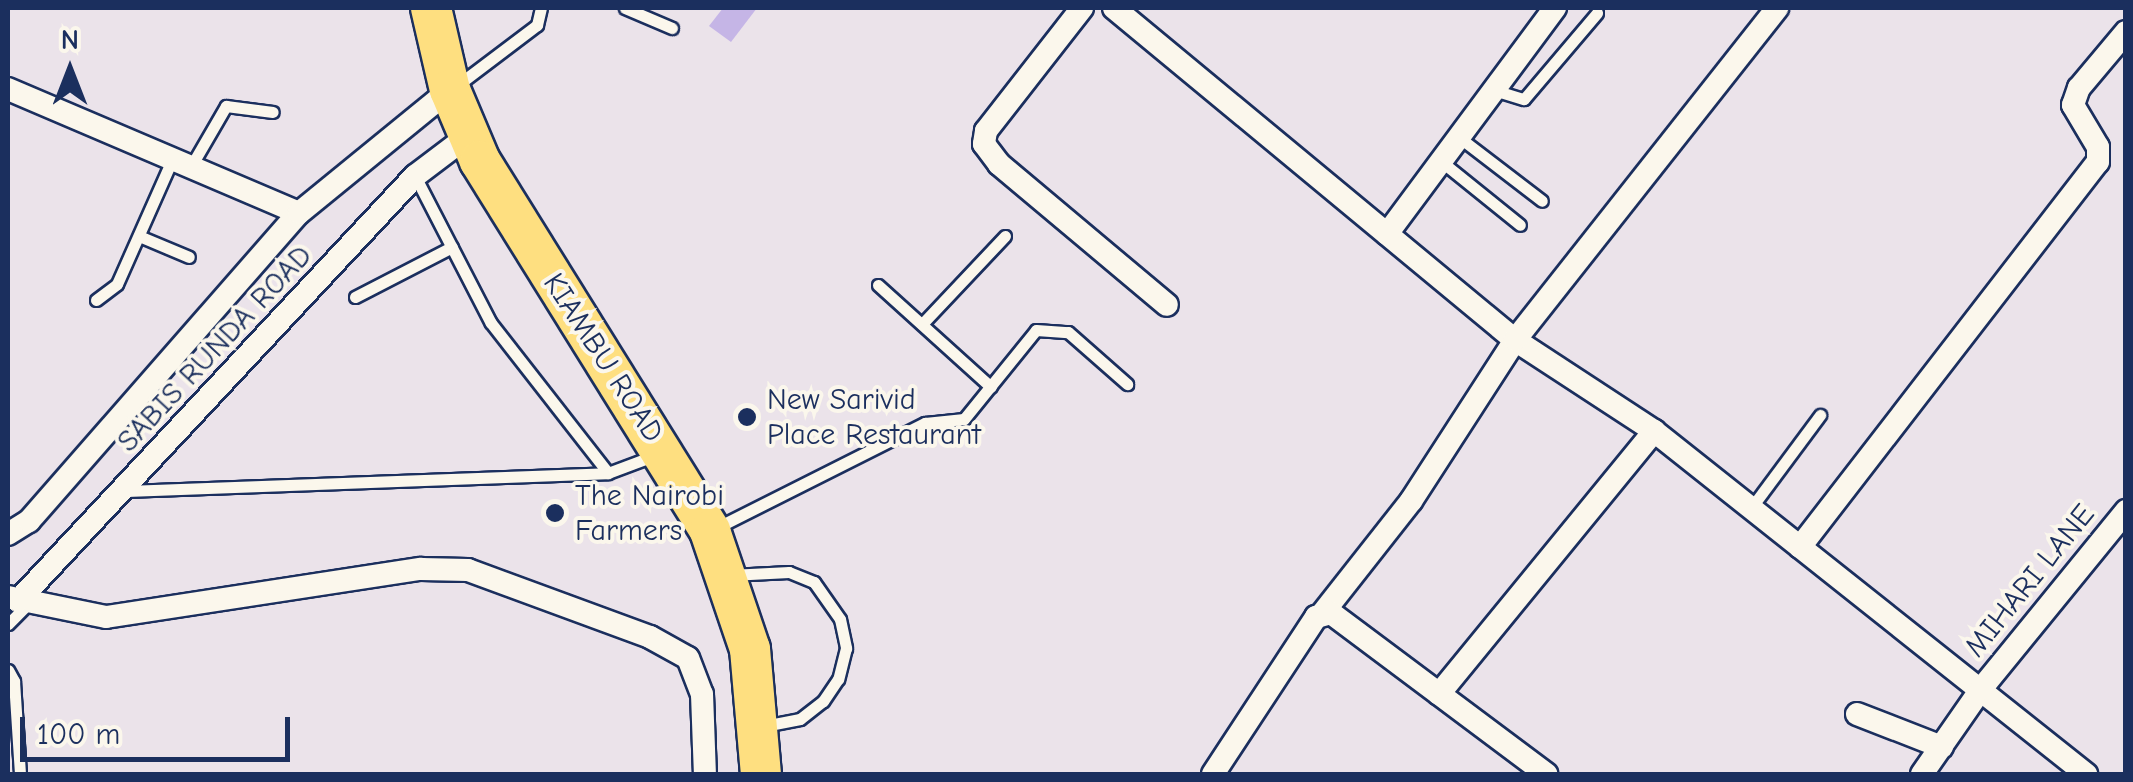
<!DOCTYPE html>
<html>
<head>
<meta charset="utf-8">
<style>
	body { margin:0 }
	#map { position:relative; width:2133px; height:782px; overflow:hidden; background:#ebe3ea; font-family:"Comic Neue",sans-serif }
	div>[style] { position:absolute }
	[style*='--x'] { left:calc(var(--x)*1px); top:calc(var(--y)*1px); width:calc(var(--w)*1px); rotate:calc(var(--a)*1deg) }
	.building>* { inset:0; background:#c5b5e6 }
	.roads { filter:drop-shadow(2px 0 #1b2f5e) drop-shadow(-2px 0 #1b2f5e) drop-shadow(0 2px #1b2f5e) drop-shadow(0 -2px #1b2f5e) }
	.lane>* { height:11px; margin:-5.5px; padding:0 5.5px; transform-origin:5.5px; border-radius:5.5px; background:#fbf7ec }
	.street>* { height:22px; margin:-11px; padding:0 11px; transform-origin:11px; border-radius:11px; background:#fbf7ec }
	.highway>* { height:40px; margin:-20px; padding:0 20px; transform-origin:20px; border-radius:20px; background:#fedf80 }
	.dots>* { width:28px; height:28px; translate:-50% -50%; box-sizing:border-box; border:5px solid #fbf7ec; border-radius:50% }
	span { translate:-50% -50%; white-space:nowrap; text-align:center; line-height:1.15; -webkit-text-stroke:8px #fbf7ec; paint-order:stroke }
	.street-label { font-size:30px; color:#1b2f5e }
	.poi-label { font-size:30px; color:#1b2f5e }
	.left { translate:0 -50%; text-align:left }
	.frame { position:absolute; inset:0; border:10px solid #1b2f5e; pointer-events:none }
	.north { position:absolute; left:20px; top:20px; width:100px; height:100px; -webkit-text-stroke:8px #fbf7ec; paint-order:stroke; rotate:0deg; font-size:28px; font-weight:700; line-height:40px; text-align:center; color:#1b2f5e }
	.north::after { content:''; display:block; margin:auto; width:35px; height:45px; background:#1b2f5e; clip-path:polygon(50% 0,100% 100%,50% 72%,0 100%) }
	.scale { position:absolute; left:20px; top:717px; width:270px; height:45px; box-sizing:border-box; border:5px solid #1b2f5e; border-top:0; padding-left:12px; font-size:30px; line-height:35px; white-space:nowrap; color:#1b2f5e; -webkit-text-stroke:8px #fbf7ec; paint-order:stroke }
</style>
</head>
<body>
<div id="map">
	<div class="building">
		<div style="clip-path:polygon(723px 8px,757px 8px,731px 42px,709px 26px)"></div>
	</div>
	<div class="roads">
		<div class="lane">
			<div style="--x:625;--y:8;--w:51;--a:23.1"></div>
			<div style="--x:455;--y:87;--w:103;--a:-37.1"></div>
			<div style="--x:537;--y:25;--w:17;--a:-77"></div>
			<div style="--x:1497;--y:91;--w:28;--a:17"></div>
			<div style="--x:1524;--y:99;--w:113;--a:-49.7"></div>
			<div style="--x:1460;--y:138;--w:103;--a:37.5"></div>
			<div style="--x:1442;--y:162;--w:100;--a:38.9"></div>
			<div style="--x:190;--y:168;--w:72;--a:-59.9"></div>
			<div style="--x:226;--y:106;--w:47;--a:7.3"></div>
			<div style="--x:415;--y:176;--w:165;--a:62.7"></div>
			<div style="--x:491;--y:323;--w:190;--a:52"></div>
			<div style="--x:139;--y:236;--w:54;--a:22.8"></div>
			<div style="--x:878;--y:285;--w:152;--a:42.1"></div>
			<div style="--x:355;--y:297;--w:109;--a:-27.3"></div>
			<div style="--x:96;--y:300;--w:26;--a:-37"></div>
			<div style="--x:117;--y:284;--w:136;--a:-66.1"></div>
			<div style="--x:922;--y:324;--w:121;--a:-46.7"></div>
			<div style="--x:125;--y:491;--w:483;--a:-2.1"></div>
			<div style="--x:608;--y:473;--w:51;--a:-20.6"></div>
			<div style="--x:1751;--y:508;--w:116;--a:-53.4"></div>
			<div style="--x:718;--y:527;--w:232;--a:-26.7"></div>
			<div style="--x:925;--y:423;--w:39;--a:-6"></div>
			<div style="--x:964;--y:419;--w:114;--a:-51"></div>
			<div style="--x:1036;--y:330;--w:32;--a:4"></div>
			<div style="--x:1068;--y:332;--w:79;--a:41.4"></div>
			<div style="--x:730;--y:575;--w:59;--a:-2.9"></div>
			<div style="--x:789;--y:572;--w:27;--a:22"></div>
			<div style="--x:814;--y:582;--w:45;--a:54.9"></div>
			<div style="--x:840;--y:619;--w:30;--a:78"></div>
			<div style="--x:846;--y:648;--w:32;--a:104"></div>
			<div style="--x:838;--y:679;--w:27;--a:124"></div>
			<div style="--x:823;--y:701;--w:29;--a:142"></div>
			<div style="--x:800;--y:719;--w:38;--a:169"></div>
			<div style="--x:8;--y:624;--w:28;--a:-45"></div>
			<div style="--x:8;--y:670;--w:13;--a:61"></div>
			<div style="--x:14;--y:681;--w:93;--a:86.3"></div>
		</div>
		<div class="street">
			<div style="--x:1082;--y:8;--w:156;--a:128"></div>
			<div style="--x:986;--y:131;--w:13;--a:99"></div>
			<div style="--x:984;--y:144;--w:25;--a:53"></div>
			<div style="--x:999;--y:164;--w:219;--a:40"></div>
			<div style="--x:1114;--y:8;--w:521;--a:39.62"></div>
			<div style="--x:1515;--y:340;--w:166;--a:33.2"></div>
			<div style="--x:1654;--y:431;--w:552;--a:38.45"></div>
			<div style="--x:8;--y:89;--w:316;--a:23.1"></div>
			<div style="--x:1387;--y:234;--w:282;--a:-53.4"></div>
			<div style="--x:8;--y:534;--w:25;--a:-32"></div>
			<div style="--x:29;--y:521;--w:410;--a:-48.8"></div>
			<div style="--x:299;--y:213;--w:195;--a:-39.2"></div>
			<div style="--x:1800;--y:547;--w:487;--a:-52.3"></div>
			<div style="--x:2098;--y:162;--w:15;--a:-90"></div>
			<div style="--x:2098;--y:147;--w:49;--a:-120.8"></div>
			<div style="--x:2073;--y:105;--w:18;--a:-71"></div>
			<div style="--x:2079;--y:88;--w:73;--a:-50"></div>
			<div style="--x:8;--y:597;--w:100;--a:11.5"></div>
			<div style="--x:106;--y:617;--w:319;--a:-8.7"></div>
			<div style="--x:421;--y:569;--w:47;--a:1.2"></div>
			<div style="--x:468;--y:570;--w:194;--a:20.2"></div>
			<div style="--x:650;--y:637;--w:43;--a:28.9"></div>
			<div style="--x:688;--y:658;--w:39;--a:69"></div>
			<div style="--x:702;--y:694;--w:80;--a:87.9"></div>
			<div style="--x:18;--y:601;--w:582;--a:-46.95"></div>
			<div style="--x:415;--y:176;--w:68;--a:-37.2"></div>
			<div style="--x:1322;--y:614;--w:144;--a:-51.8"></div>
			<div style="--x:1411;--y:501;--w:192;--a:-57.1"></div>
			<div style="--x:1515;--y:340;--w:423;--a:-51.7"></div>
			<div style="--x:1439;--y:694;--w:340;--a:-50.7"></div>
			<div style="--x:1857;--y:714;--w:91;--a:21.2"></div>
			<div style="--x:1213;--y:774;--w:188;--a:-56.7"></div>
			<div style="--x:1316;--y:617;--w:16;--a:-15"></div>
			<div style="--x:1331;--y:613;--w:269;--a:36.8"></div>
			<div style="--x:1922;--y:774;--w:103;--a:-55.2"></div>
			<div style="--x:1981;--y:689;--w:230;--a:-50.8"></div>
		</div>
		<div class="highway">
			<div style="--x:431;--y:8;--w:84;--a:77"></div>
			<div style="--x:450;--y:90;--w:77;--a:67.1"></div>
			<div style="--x:480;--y:161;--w:436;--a:58.1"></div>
			<div style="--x:710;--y:531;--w:125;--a:71.3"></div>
			<div style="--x:750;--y:649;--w:125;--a:85"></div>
		</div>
	</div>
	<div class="dots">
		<div style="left:747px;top:417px;background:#1b2f5e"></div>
		<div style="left:555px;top:513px;background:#1b2f5e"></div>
	</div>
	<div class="street-label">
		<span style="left:215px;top:349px;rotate:-47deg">SABIS RUNDA ROAD</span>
		<span style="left:603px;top:358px;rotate:57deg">KIAMBU ROAD</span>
		<span style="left:2030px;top:581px;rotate:-51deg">MIHARI LANE</span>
	</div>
	<div class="poi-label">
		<span class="left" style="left:767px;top:417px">New Sarivid<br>Place Restaurant</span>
		<span class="left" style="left:575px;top:513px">The Nairobi<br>Farmers</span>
	</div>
	<div class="frame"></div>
	<div class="north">N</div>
	<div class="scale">100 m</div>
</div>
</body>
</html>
